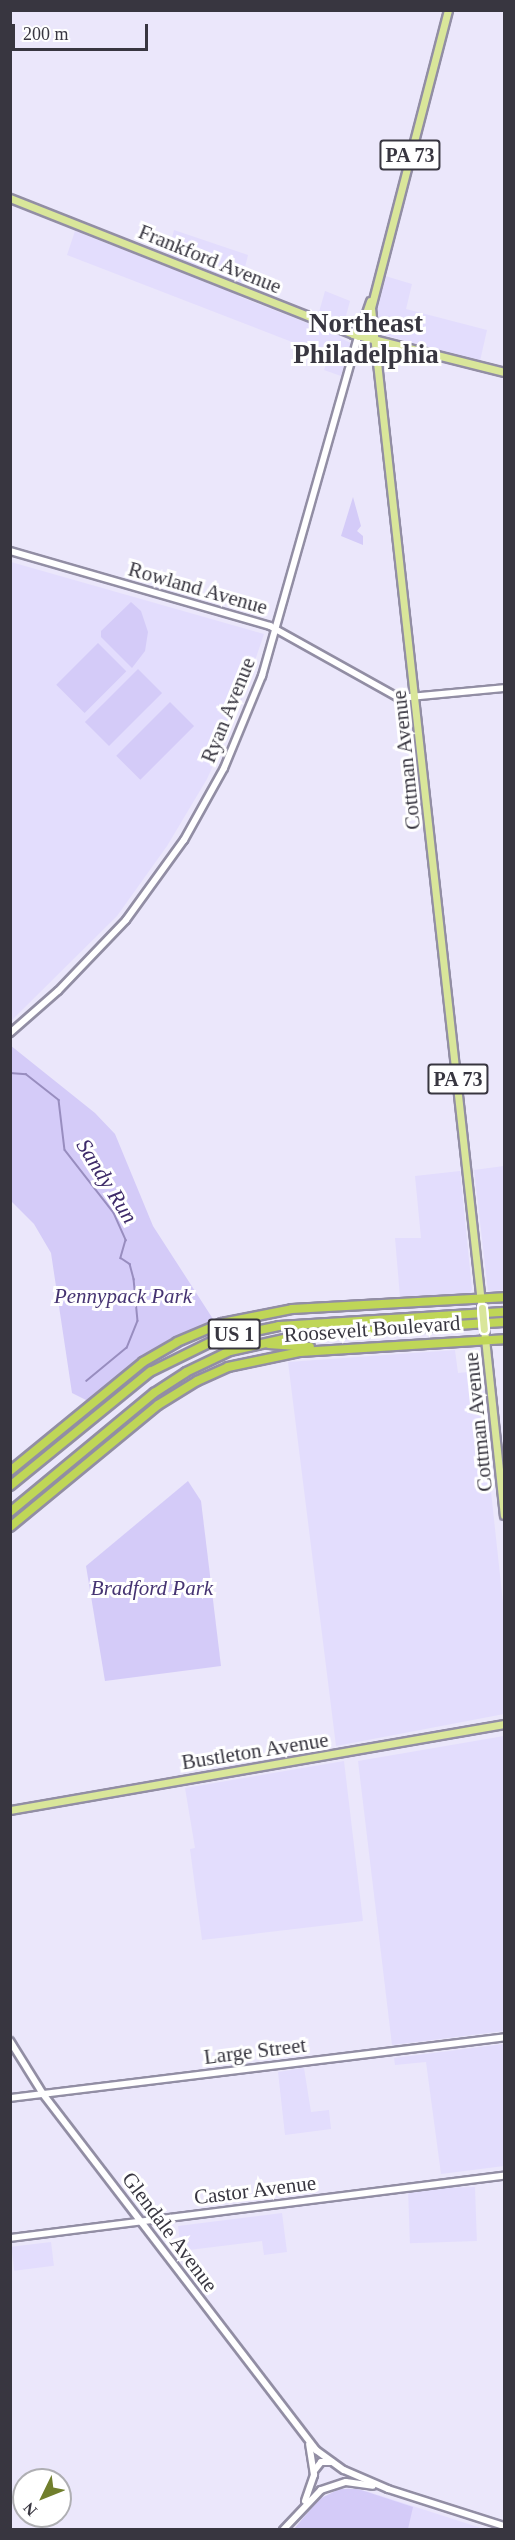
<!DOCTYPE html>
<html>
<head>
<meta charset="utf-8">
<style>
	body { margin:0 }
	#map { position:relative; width:515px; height:2540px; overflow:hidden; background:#ebe7fb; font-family:"Times New Roman",serif }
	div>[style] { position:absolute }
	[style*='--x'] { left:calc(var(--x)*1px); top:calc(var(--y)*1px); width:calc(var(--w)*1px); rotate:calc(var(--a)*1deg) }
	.built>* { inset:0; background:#e3ddfd; transform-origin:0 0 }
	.green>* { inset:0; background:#d4cbf8; transform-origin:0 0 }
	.stream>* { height:1.5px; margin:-0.75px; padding:0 0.75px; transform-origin:0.75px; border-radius:0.75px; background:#988dbf }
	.roads { filter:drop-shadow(2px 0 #928ea4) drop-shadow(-2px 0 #928ea4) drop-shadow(0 2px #928ea4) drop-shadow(0 -2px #928ea4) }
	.secondary>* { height:6px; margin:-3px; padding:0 3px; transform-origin:3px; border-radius:3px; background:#fff }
	.primary>* { height:7px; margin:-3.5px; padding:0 3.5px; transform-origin:3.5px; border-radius:3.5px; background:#d9e69a }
	.highway>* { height:8px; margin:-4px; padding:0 4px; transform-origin:4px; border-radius:4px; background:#bfd657 }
	.bridges { filter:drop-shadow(2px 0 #fff) drop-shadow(-2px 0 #fff) drop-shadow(0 2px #fff) drop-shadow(0 -2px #fff) }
	.primary-bridge>* { height:7px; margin:-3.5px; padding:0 3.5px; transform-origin:3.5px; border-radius:3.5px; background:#d9e69a }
	span { translate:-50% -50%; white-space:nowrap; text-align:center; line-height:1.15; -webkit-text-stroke:6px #fff; paint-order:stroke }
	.shield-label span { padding:2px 4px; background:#fff; border:2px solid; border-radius:4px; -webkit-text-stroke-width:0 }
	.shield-label { font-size:20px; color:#383640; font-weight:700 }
	.street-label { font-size:21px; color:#383640 }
	.park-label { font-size:21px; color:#463472; font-style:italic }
	.water-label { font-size:22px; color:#3e2b69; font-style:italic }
	.district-label { font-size:27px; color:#383640; font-weight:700 }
	.frame { position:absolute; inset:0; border:12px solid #383640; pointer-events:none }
	.north { position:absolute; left:12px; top:2468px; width:60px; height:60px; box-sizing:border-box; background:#fff; border:2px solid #afafb3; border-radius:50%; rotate:227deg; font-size:16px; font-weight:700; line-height:24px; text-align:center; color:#383640 }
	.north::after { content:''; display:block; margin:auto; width:21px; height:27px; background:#717f2d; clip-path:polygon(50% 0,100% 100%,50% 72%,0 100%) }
	.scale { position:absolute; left:12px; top:24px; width:136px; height:27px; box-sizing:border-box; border:3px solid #383640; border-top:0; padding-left:8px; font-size:18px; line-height:21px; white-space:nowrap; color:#383640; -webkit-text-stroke:4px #fff; paint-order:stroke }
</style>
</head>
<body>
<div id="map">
	<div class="built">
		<div style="clip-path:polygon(174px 230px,248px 255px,238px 296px,315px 326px,325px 291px,350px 301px,340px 338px,351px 343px,341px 376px,324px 370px,327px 361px,300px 350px,292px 342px,67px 255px,75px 231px,165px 266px)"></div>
		<div style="clip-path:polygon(382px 275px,412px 284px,406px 309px,487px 330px,480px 361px,377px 333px,376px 296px)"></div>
		<div style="clip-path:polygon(11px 562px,264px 634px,239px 708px,207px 779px,167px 846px,117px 916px,11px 1021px)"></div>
		<div style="clip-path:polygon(504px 1166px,504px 1290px,488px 1291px,474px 1170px)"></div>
		<div style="clip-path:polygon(460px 1171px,472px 1289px,470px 1293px,400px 1297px,395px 1238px,421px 1238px,415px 1176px)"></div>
		<div style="clip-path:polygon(455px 1350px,458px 1373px,478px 1371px,504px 1612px,504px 1714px,336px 1746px,288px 1362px)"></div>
		<div style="clip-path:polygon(504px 1736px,504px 2031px,392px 2045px,358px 1761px)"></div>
		<div style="clip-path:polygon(344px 1761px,363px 1921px,202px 1940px,190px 1849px,195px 1848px,185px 1788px)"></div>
		<div style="clip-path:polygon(504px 2044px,504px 2166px,441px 2174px,426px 2062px,395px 2065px,394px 2058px)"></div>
		<div style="clip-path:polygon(304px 2068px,311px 2112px,329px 2110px,331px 2129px,285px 2135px,278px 2072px)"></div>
		<div style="left:475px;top:2187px;width:54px;height:67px;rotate:88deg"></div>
		<div style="clip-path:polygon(282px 2213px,287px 2252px,264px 2255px,262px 2241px,181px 2251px,178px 2226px)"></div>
		<div style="left:51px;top:2242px;width:24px;height:40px;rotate:83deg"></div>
		<div style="clip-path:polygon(348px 2488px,366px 2491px,484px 2529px,294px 2530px,322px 2497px)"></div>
	</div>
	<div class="green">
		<div style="clip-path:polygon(353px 497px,361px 526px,357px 531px,363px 536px,363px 545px,341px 536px)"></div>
		<div style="clip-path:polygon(131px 602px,141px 611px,148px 632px,145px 651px,132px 668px,101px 637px,101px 631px)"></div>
		<div style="left:98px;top:643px;width:40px;height:59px;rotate:45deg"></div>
		<div style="left:138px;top:669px;width:34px;height:75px;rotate:45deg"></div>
		<div style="left:170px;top:702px;width:34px;height:76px;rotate:45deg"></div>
		<div style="clip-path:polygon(10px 1045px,95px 1113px,115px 1134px,153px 1226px,213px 1319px,180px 1336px,88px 1401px,72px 1393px,51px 1253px,34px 1224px,11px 1201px)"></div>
		<div style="clip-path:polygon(188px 1481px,201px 1501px,221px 1666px,105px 1681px,86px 1566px)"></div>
		<div style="clip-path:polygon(339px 2489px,358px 2489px,413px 2507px,408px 2529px,294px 2529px,318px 2500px)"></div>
	</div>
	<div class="stream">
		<div style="--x:10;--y:1073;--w:16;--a:4"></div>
		<div style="--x:26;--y:1074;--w:42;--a:38.2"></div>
		<div style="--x:59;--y:1100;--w:50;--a:83.2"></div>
		<div style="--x:65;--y:1150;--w:80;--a:52.1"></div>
		<div style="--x:114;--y:1213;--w:30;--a:66"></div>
		<div style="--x:126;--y:1240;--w:19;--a:106"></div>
		<div style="--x:121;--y:1258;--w:11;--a:34"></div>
		<div style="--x:130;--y:1264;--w:16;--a:75"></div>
		<div style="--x:134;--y:1279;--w:42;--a:84.6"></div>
		<div style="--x:138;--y:1321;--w:29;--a:112"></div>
		<div style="--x:127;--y:1348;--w:52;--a:140.5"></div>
	</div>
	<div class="roads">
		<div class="secondary">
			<div style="--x:10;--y:551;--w:271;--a:16.1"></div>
			<div style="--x:270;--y:626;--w:148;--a:29.2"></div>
			<div style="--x:399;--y:698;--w:105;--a:-5.4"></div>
			<div style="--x:10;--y:1033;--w:64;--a:-41.2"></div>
			<div style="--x:58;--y:991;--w:98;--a:-46.2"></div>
			<div style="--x:126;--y:920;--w:99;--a:-54.1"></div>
			<div style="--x:184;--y:840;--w:82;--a:-60.9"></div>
			<div style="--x:224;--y:768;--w:100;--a:-67.6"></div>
			<div style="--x:262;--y:676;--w:353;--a:-74.2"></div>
			<div style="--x:10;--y:2041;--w:62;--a:58.1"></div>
			<div style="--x:43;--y:2094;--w:449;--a:52.5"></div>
			<div style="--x:316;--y:2450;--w:34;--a:36"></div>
			<div style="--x:344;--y:2470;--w:48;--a:23.4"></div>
			<div style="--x:388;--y:2489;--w:122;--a:17.7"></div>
			<div style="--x:10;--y:2098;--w:498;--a:-7"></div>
			<div style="--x:10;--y:2238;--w:498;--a:-7.2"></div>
			<div style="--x:314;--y:2471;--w:11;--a:-52"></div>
			<div style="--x:321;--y:2462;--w:11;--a:0"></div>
			<div style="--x:305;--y:2501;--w:28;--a:-71"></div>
			<div style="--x:314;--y:2475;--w:31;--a:-99"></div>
			<div style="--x:283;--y:2530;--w:55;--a:-46.5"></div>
			<div style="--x:321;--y:2490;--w:26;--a:-18"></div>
			<div style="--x:346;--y:2482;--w:27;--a:8"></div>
		</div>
		<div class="primary">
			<div style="--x:448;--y:10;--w:308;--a:104.5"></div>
			<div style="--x:371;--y:308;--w:1001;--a:83.69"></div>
			<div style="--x:10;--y:198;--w:369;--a:21.6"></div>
			<div style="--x:353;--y:334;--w:156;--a:14.1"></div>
			<div style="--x:358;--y:336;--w:37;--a:-71"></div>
			<div style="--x:484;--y:1329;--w:187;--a:83.9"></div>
			<div style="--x:10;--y:1810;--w:501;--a:-9.88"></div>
		</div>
		<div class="highway">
			<div style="--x:269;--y:1344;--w:41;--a:4.2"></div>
			<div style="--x:10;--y:1471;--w:172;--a:-39.3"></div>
			<div style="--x:143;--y:1362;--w:39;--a:-30"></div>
			<div style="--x:177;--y:1342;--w:49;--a:-22.9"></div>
			<div style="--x:222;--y:1323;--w:71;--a:-11.3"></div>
			<div style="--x:292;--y:1309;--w:212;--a:-3.2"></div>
			<div style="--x:10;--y:1486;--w:181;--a:-39.2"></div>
			<div style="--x:150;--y:1372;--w:75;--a:-26.2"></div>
			<div style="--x:217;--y:1339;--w:63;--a:-11.8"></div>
			<div style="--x:279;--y:1326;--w:225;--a:-3.6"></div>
			<div style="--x:10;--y:1512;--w:187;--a:-39.6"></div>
			<div style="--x:154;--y:1393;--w:38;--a:-33"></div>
			<div style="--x:186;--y:1372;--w:49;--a:-25.5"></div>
			<div style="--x:230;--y:1351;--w:74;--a:-12.5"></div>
			<div style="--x:302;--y:1335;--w:202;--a:-3.7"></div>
			<div style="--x:10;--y:1527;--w:192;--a:-39.5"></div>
			<div style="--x:158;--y:1405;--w:46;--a:-31.6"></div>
			<div style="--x:197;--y:1381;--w:34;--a:-24"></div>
			<div style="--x:228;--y:1367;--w:74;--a:-11.8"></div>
			<div style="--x:300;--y:1352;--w:204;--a:-3.6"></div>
		</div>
	</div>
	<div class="bridges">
		<div class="primary-bridge">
			<div style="--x:482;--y:1308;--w:21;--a:85"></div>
		</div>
	</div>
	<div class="shield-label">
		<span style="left:410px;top:155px">PA 73</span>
		<span style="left:458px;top:1079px">PA 73</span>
		<span style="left:234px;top:1334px">US 1</span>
	</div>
	<div class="street-label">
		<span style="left:210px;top:259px;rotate:22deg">Frankford Avenue</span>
		<span style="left:198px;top:588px;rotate:16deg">Rowland Avenue</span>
		<span style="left:228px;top:710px;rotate:-68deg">Ryan Avenue</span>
		<span style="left:406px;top:760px;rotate:-96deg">Cottman Avenue</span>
		<span style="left:372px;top:1329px;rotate:-4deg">Roosevelt Boulevard</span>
		<span style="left:478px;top:1422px;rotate:-96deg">Cottman Avenue</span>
		<span style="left:255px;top:1751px;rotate:-9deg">Bustleton Avenue</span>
		<span style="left:255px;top:2051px;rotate:-7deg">Large Street</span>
		<span style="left:255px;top:2190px;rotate:-7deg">Castor Avenue</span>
		<span style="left:170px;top:2232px;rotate:53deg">Glendale Avenue</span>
	</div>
	<div class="park-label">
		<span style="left:123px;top:1296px">Pennypack Park</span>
		<span style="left:152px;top:1588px">Bradford Park</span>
	</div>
	<div class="water-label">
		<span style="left:107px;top:1181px;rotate:58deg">Sandy Run</span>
	</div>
	<div class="district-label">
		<span style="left:366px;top:339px">Northeast<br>Philadelphia</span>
	</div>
	<div class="frame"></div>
	<div class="north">N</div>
	<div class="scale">200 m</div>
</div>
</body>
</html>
